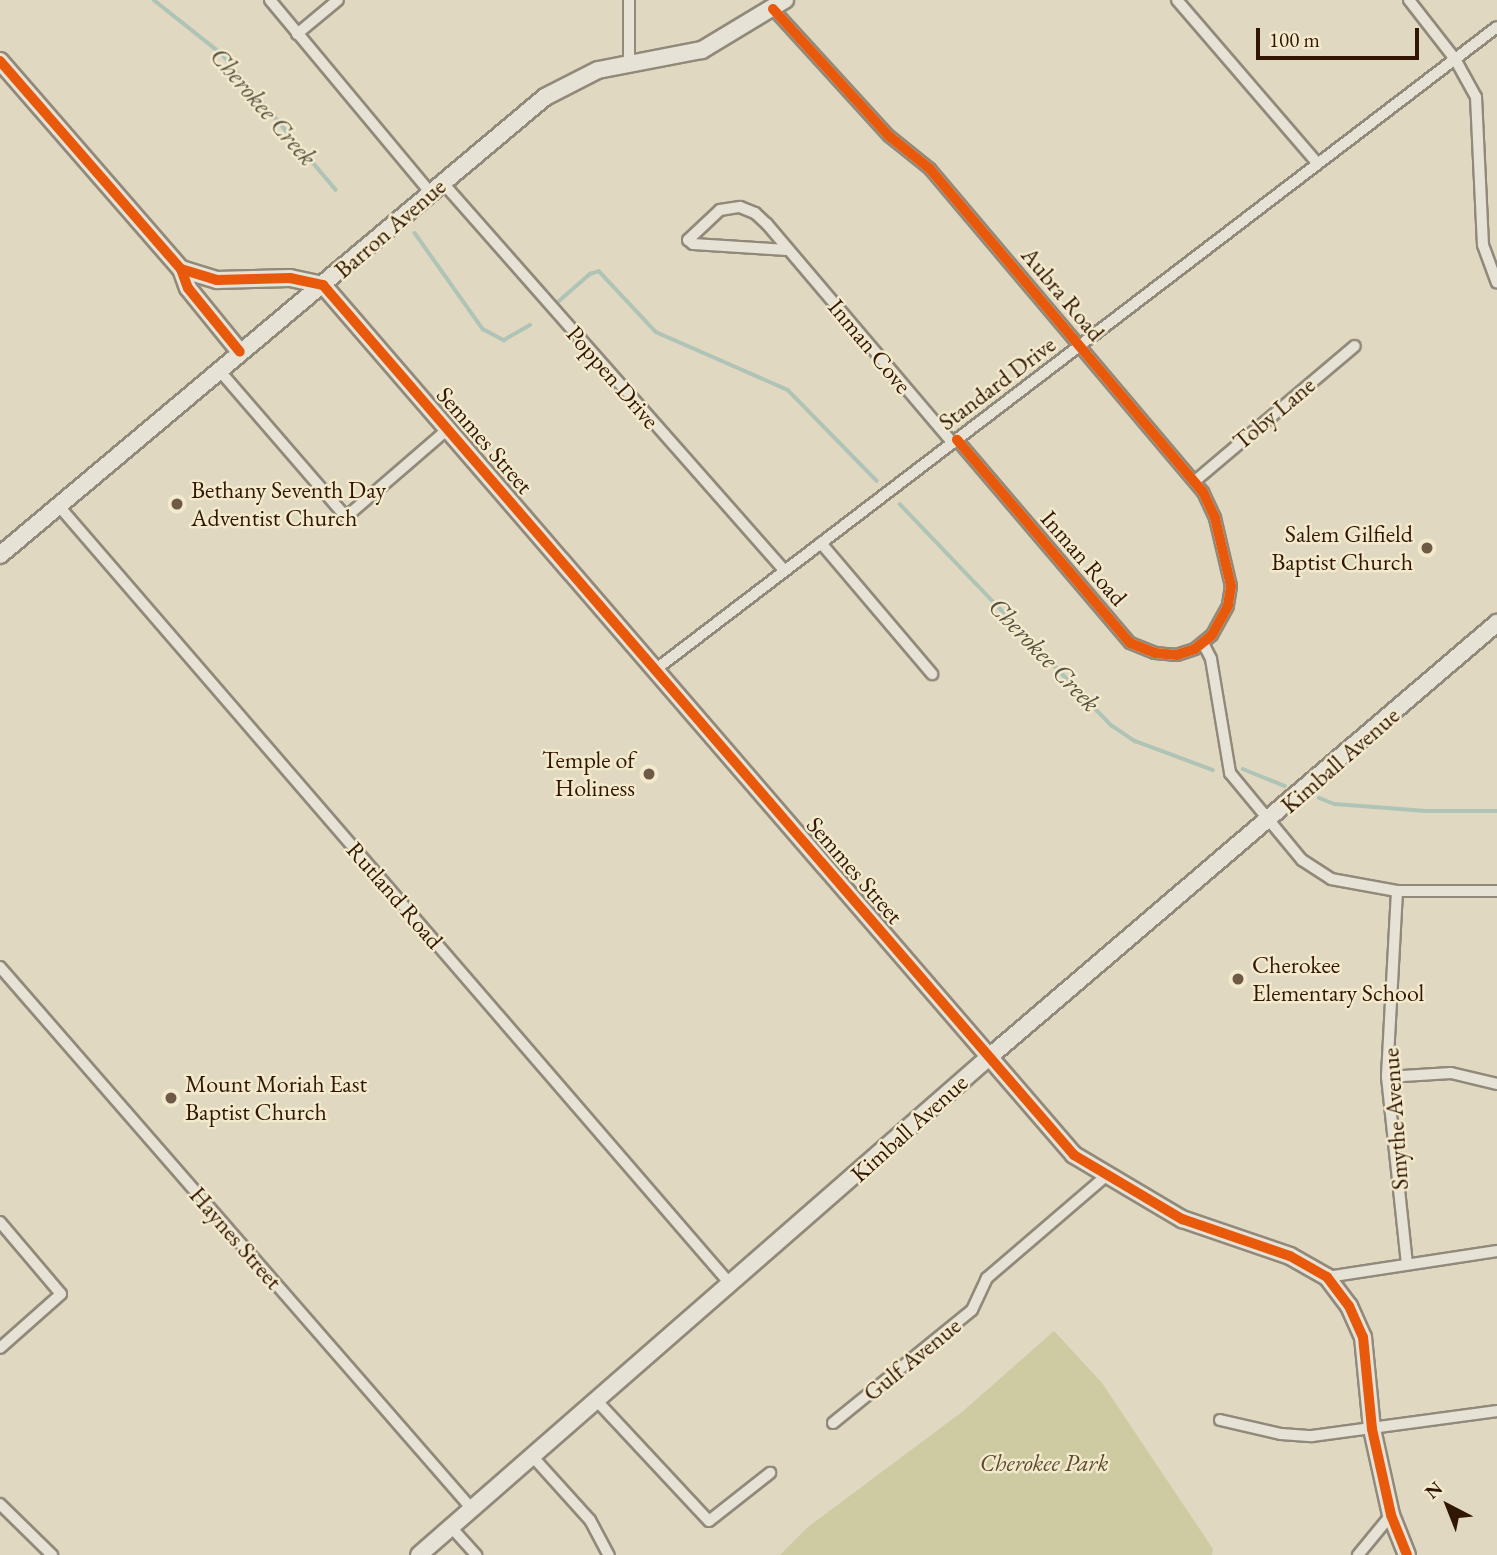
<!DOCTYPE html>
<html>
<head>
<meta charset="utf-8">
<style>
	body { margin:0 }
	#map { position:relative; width:1497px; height:1555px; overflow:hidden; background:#e0d8c0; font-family:"EB Garamond",serif }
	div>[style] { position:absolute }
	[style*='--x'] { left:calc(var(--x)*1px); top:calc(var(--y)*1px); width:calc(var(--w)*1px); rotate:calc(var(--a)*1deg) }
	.green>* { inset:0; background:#cecaa1 }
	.stream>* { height:3.5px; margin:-1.75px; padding:0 1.75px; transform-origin:1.75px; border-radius:1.75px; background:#afc4b6 }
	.roads { filter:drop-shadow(2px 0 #91897a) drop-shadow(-2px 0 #91897a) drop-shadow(0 2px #91897a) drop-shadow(0 -2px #91897a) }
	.minor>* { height:10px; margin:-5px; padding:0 5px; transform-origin:5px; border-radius:5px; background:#e6e2d6 }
	.secondary>* { height:16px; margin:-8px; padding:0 8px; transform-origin:8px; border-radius:8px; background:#e6e2d6 }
	.cycleway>* { height:10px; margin:-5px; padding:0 5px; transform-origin:5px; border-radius:5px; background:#e8590c }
	.dots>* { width:19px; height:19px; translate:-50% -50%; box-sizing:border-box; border:4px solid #f3eace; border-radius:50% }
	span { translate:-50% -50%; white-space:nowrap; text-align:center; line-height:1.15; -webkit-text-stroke:5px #f3eace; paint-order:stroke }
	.street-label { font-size:24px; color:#311604 }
	.poi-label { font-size:24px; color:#311604 }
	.left { translate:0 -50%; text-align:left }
	.right { translate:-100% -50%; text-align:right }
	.park-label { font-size:24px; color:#5c492c; font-style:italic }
	.water-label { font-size:26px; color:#565041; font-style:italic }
	.north { position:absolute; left:1413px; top:1471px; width:70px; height:70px; -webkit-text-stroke:5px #f3eace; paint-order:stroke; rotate:318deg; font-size:19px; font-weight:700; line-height:28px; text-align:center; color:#311604 }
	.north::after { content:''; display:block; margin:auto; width:24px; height:32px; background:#311604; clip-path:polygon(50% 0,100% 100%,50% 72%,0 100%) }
	.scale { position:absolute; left:1256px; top:28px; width:163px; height:32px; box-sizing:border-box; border:4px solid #311604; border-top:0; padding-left:9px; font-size:21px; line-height:24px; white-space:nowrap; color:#311604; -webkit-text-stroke:5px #f3eace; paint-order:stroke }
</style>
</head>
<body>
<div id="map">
	<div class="green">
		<div style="clip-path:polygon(1054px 1331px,1102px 1383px,1213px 1549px,1212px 1555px,780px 1555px,808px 1527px,962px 1412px)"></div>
	</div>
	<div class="stream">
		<div style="--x:154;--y:0;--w:87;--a:38.5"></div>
		<div style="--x:222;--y:54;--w:177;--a:50"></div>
		<div style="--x:415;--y:233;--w:118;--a:54.7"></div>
		<div style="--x:483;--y:329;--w:24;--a:28"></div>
		<div style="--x:504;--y:340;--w:30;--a:-30"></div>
		<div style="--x:559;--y:301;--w:41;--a:-41.1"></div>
		<div style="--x:590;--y:274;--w:9;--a:-18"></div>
		<div style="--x:599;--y:271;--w:83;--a:46.9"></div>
		<div style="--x:656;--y:332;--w:144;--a:23.7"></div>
		<div style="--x:788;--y:390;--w:127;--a:45.6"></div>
		<div style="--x:900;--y:504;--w:306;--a:46.3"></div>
		<div style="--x:1111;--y:725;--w:29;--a:34"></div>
		<div style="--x:1135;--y:741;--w:83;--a:20.4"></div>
		<div style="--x:1243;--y:769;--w:45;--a:22"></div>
		<div style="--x:1319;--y:798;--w:17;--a:21"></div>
		<div style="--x:1335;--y:804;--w:91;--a:4.4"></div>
		<div style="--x:1426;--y:811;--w:71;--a:0"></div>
	</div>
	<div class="roads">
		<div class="minor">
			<div style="--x:270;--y:0;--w:251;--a:50.2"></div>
			<div style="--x:1177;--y:0;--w:215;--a:49.3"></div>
			<div style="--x:1409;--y:0;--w:75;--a:52.1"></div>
			<div style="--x:1455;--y:59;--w:43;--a:61.1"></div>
			<div style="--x:1476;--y:97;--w:148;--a:87.3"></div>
			<div style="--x:1483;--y:245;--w:40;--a:69.8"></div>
			<div style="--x:773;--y:9;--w:172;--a:47.6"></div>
			<div style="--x:889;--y:136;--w:53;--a:38.8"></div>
			<div style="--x:930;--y:169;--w:423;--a:49.8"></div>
			<div style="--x:1203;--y:492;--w:29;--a:65"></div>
			<div style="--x:1215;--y:518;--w:70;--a:76.8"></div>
			<div style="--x:1231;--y:586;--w:20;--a:99"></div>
			<div style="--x:1228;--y:606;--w:33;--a:119"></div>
			<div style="--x:1212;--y:635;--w:22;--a:141"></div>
			<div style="--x:1195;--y:649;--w:19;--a:162"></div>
			<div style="--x:1177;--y:655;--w:22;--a:-175"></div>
			<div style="--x:1155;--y:653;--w:27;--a:-158"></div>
			<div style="--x:1130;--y:643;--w:267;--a:-130.4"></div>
			<div style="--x:297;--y:34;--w:53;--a:-39.7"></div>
			<div style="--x:629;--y:63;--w:63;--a:-90"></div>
			<div style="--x:443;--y:183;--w:516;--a:48.62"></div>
			<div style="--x:787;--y:250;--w:94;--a:-176.3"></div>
			<div style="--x:693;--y:244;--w:6;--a:-141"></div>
			<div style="--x:688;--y:240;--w:44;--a:-43.2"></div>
			<div style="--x:720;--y:210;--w:20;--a:-9"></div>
			<div style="--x:740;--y:207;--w:16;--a:22"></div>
			<div style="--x:755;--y:213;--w:16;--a:43"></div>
			<div style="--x:767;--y:224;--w:287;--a:49.7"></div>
			<div style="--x:219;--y:370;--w:194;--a:49.2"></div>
			<div style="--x:346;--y:517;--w:135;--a:-40.8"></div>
			<div style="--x:1195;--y:481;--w:209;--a:-40.2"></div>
			<div style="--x:58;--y:505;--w:1030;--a:49.21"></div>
			<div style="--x:821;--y:543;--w:172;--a:49.7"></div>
			<div style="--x:1203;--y:643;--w:18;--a:63"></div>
			<div style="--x:1211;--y:659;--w:116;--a:80.5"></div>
			<div style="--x:1230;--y:773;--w:113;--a:50.4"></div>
			<div style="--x:1302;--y:860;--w:35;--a:33"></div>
			<div style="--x:1331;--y:879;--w:67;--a:10.3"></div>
			<div style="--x:1397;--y:891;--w:100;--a:0"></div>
			<div style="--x:655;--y:670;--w:1059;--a:-37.37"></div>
			<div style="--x:1397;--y:891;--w:186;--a:93.1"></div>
			<div style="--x:1387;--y:1077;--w:187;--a:83.9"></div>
			<div style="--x:0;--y:967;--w:719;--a:48.95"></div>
			<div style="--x:1387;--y:1077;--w:64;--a:-3.6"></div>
			<div style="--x:1451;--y:1073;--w:47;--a:13.4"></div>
			<div style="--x:0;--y:1222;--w:94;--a:49.7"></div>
			<div style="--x:61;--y:1294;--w:81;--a:138.5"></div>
			<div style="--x:1327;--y:1277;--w:172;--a:-8.7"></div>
			<div style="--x:597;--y:1401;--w:164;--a:47"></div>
			<div style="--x:709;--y:1521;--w:78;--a:-38.2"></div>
			<div style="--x:1220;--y:1420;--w:63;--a:12.9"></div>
			<div style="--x:1281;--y:1434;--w:31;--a:4"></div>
			<div style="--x:1312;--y:1436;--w:187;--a:-7.7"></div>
			<div style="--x:833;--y:1423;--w:179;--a:-39.1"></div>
			<div style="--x:972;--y:1310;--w:35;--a:-65"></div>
			<div style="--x:987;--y:1278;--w:157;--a:-40.6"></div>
			<div style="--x:533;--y:1457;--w:85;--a:47.9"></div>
			<div style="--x:590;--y:1520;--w:40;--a:62"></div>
			<div style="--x:0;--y:1504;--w:73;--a:44.4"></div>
			<div style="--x:451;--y:1527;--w:38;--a:48"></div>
			<div style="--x:1358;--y:1555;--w:52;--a:-50.5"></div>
		</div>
		<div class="secondary">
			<div style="--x:0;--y:61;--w:276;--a:49"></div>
			<div style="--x:181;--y:269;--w:38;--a:17"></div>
			<div style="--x:217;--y:280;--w:73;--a:-1.6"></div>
			<div style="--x:290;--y:278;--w:34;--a:12"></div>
			<div style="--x:323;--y:285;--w:1149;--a:49.2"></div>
			<div style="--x:1074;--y:1155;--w:126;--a:30.7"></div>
			<div style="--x:1182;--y:1219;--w:114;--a:18.9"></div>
			<div style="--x:1290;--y:1256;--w:43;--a:29.6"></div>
			<div style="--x:1327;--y:1277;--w:36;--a:53"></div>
			<div style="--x:1349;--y:1306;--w:34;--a:66"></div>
			<div style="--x:1363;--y:1337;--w:92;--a:84.4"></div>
			<div style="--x:1372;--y:1429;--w:88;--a:77.5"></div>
			<div style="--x:1391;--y:1515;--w:43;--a:68.2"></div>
			<div style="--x:181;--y:269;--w:20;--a:70"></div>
			<div style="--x:188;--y:288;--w:82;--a:50.9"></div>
			<div style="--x:0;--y:555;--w:712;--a:-40.04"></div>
			<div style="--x:545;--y:97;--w:59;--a:-27"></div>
			<div style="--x:598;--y:70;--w:106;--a:-10.9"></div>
			<div style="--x:702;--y:50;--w:97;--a:-31.1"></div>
			<div style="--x:419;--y:1555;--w:755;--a:-41.14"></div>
			<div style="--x:988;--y:1058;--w:670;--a:-40.52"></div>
		</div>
	</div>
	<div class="cycleway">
		<div style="--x:773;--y:9;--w:172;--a:47.6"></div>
		<div style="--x:889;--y:136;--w:53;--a:38.8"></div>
		<div style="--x:930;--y:169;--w:423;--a:49.8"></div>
		<div style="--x:1203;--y:492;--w:29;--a:65"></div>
		<div style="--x:1215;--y:518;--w:70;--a:76.8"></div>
		<div style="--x:1231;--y:586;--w:20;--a:99"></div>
		<div style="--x:1228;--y:606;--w:33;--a:119"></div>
		<div style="--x:1212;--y:635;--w:22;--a:141"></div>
		<div style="--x:1195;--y:649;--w:19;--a:162"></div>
		<div style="--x:1177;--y:655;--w:22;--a:-175"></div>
		<div style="--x:1155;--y:653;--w:27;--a:-158"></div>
		<div style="--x:1130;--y:643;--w:267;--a:-130.4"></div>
		<div style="--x:0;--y:61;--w:276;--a:49"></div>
		<div style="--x:181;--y:269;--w:38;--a:17"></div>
		<div style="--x:217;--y:280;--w:73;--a:-1.6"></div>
		<div style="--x:290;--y:278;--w:34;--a:12"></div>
		<div style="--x:323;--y:285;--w:1149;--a:49.2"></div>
		<div style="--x:1074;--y:1155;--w:126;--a:30.7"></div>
		<div style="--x:1182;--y:1219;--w:114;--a:18.9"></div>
		<div style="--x:1290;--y:1256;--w:43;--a:29.6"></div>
		<div style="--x:1327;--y:1277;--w:36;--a:53"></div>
		<div style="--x:1349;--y:1306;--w:34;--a:66"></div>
		<div style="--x:1363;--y:1337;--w:92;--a:84.4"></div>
		<div style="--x:1372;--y:1429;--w:88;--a:77.5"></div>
		<div style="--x:1391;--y:1515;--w:43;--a:68.2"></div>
		<div style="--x:181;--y:269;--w:20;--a:70"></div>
		<div style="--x:188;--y:288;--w:82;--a:50.9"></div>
	</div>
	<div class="dots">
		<div style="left:177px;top:504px;background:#6e5a46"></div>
		<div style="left:1427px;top:548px;background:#6e5a46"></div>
		<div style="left:649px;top:774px;background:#6e5a46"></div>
		<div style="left:1238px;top:979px;background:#6e5a46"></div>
		<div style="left:171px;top:1098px;background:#6e5a46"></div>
	</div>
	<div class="street-label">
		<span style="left:390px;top:228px;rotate:-41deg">Barron Avenue</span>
		<span style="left:1063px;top:294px;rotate:50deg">Aubra Road</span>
		<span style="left:870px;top:346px;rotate:50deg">Inman Cove</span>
		<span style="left:613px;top:377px;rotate:49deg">Poppen Drive</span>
		<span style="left:997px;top:383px;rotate:-37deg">Standard Drive</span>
		<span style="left:1274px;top:413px;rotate:-40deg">Toby Lane</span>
		<span style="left:485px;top:440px;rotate:49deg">Semmes Street</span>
		<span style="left:1084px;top:558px;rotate:49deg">Inman Road</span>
		<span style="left:1340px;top:760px;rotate:-41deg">Kimball Avenue</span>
		<span style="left:855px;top:870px;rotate:49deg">Semmes Street</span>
		<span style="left:395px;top:895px;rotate:49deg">Rutland Road</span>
		<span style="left:1395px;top:1119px;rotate:-94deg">Smythe Avenue</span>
		<span style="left:909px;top:1128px;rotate:-42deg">Kimball Avenue</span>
		<span style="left:236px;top:1238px;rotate:49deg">Haynes Street</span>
		<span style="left:912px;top:1359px;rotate:-39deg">Gulf Avenue</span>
	</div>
	<div class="poi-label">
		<span class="left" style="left:191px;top:504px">Bethany Seventh Day<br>Adventist Church</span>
		<span class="right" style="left:1413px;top:548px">Salem Gilfield<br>Baptist Church</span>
		<span class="right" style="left:635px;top:774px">Temple of<br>Holiness</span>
		<span class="left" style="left:1252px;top:979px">Cherokee<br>Elementary School</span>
		<span class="left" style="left:185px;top:1098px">Mount Moriah East<br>Baptist Church</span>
	</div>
	<div class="park-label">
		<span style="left:1044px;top:1463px">Cherokee Park</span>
	</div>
	<div class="water-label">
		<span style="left:263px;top:107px;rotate:49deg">Cherokee Creek</span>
		<span style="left:1044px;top:655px;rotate:46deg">Cherokee Creek</span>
	</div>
	<div class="north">N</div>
	<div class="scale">100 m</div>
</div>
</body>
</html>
